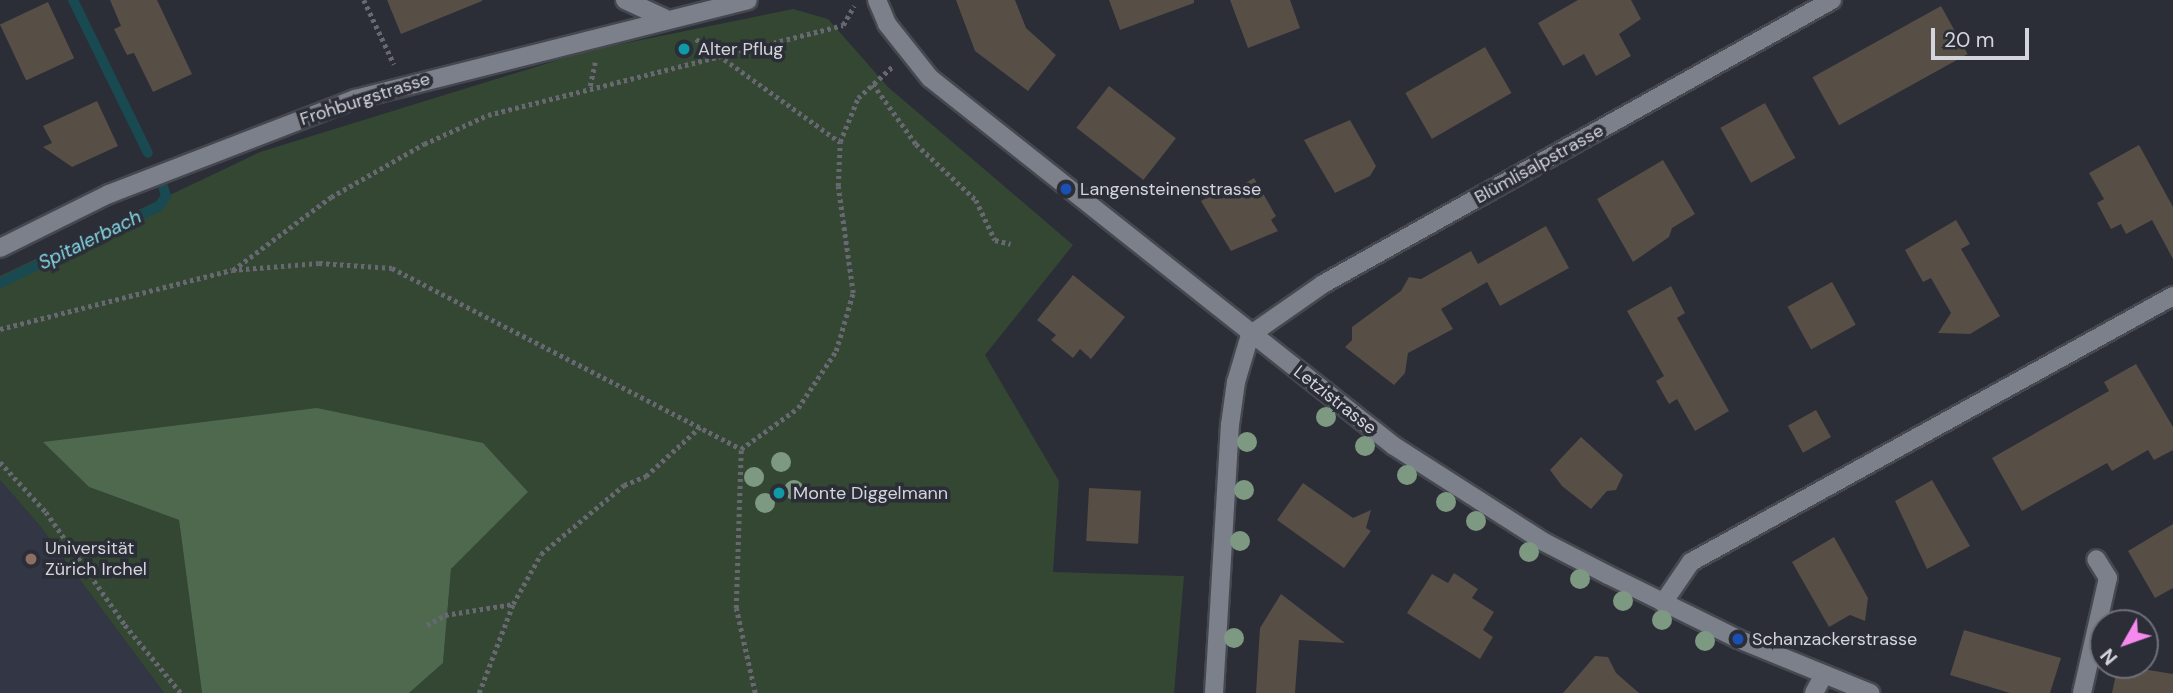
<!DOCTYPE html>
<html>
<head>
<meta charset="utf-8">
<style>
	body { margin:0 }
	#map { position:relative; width:2173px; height:693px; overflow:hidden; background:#2b2d37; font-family:"DM Sans",sans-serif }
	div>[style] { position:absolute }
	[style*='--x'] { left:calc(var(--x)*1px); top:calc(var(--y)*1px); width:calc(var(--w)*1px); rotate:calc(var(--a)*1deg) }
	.built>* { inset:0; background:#323645 }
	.green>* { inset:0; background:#334733 }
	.forest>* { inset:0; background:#4e694e }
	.stream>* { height:10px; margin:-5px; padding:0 5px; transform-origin:5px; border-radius:5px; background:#194951 }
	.building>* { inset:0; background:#574e46; transform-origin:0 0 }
	.path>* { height:4.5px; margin-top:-2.25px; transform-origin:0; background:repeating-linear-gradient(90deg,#676871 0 3.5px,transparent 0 7px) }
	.roads { filter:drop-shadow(2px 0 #45484f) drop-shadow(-2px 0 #45484f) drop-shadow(0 2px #45484f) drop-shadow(0 -2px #45484f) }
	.minor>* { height:18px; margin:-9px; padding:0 9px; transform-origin:9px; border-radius:9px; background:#7c808b }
	.trees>* { width:20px; height:20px; margin:-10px; border-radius:50%; background:#7e9982 }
	.dots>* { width:19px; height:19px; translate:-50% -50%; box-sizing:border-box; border:4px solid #2b2d37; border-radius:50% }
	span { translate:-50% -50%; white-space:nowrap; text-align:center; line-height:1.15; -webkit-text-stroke:7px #2b2d37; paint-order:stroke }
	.poi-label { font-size:18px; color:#d4d5dc }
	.left { translate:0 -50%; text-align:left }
	.street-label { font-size:18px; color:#d4d5dc }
	.water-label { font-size:19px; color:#84d7e5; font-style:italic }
	.north { position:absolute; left:2089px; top:609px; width:70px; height:70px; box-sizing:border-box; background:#2b2d37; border:2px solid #6f7079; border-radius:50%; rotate:230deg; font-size:19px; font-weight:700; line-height:28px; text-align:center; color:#d4d5dc }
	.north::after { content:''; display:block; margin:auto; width:24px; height:32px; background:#f689ed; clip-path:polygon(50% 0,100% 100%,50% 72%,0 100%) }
	.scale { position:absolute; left:1931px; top:28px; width:98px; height:32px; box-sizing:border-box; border:4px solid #d4d5dc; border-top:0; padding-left:9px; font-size:21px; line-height:24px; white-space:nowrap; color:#d4d5dc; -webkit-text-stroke:5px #2b2d37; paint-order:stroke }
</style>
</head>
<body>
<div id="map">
	<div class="built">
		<div style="clip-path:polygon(0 480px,40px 526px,164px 693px,0 693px)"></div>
	</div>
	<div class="green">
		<div style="clip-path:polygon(793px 9px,828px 19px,888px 87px,1073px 245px,985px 355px,1059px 481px,1053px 572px,1184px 576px,1174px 693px,409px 693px,443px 663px,451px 569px,528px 492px,44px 442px,89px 487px,179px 520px,202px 693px,164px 693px,40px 526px,0 480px,0 276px,260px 152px,587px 51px)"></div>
	</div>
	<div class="forest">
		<div style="clip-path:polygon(317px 408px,483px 443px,528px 492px,451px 569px,443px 663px,409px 693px,202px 693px,179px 520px,89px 487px,43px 442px)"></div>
	</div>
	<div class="stream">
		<div style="--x:73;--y:0;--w:170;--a:63.9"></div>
		<div style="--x:0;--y:283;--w:177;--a:-25.8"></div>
		<div style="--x:159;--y:206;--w:12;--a:-55"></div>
		<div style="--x:166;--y:196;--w:10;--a:-107"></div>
	</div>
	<div class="building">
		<div style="clip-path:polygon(110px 0,157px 0,192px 74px,153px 92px,134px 53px,127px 55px,114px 29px,121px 26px)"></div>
		<div style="clip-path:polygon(387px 0,482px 0,482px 1px,401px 34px)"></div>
		<div style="clip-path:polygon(956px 0,1015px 0,1026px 28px,1056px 55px,1028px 91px,975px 51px)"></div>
		<div style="clip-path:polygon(1109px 0,1194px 0,1194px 3px,1120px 30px)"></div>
		<div style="clip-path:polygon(1230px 0,1290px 0,1300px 28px,1248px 48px)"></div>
		<div style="clip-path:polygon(1578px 0,1631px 0,1641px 19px,1619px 34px,1631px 56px,1596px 76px,1584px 54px,1563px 66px,1538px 23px)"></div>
		<div style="left:48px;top:2px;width:62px;height:53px;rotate:65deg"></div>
		<div style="left:1941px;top:6px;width:55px;height:147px;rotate:61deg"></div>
		<div style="left:1485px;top:47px;width:53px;height:92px;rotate:60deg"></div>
		<div style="left:1109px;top:86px;width:85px;height:53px;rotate:38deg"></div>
		<div style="clip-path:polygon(97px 101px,118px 146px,72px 167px,43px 147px,52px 143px,43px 126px)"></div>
		<div style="left:1765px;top:103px;width:63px;height:51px;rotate:61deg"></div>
		<div style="clip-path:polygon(1350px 120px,1376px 166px,1370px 176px,1335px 193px,1304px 140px)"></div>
		<div style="clip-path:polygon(2139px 145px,2173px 207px,2173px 259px,2152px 220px,2126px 234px,2121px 224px,2111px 229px,2097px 203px,2104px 199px,2089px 173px)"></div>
		<div style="clip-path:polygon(1663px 160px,1695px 214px,1672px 228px,1669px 237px,1633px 262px,1597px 199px)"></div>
		<div style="clip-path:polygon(1254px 178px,1276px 216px,1271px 220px,1278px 231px,1231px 251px,1201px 201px,1232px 183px,1235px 189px)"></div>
		<div style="clip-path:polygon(1956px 220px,1970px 244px,1961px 249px,2000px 316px,1970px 334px,1938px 333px,1951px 313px,1931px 278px,1923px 282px,1905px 250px)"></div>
		<div style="clip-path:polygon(1546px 226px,1569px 268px,1500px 306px,1487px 282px,1441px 309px,1453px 329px,1408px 353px,1405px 373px,1394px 385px,1345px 347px,1352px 340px,1352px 327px,1401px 291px,1409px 277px,1421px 279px,1471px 251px,1478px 264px)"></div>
		<div style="clip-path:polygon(1073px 275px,1125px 317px,1091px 359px,1080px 349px,1073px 358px,1051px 340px,1056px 335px,1037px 320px)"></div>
		<div style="left:1832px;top:282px;width:49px;height:51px;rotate:61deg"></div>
		<div style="clip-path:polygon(1671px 286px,1685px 313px,1677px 318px,1729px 411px,1695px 431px,1677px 399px,1669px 404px,1656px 381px,1664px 376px,1627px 311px)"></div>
		<div style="clip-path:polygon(2136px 364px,2173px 427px,2173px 450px,2154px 460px,2148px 450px,2112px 471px,2107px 463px,2022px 511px,1992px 458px,2109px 391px,2104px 382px)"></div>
		<div style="left:1816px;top:410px;width:31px;height:32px;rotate:61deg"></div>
		<div style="clip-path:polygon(1581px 437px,1623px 475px,1616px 490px,1607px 491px,1591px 509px,1562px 486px,1550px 470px)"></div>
		<div style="clip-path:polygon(1932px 480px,1970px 546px,1927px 569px,1895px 501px)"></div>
		<div style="clip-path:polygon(1303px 483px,1353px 518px,1371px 510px,1366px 528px,1371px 531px,1344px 568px,1277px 520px)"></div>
		<div style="left:1089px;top:488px;width:52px;height:53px;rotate:3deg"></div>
		<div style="clip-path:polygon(2173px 524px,2173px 588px,2155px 598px,2128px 551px)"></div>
		<div style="clip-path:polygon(1834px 537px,1868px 598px,1865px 621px,1850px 615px,1829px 627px,1792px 562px)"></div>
		<div style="clip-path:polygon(1454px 573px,1478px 589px,1472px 598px,1494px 612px,1483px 630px,1493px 637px,1480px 659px,1407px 613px,1432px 574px,1448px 583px)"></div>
		<div style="clip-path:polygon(1281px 594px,1345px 643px,1299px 640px,1295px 693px,1256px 693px,1260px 628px)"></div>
		<div style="clip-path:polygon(1964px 630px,2061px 658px,2050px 693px,2010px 693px,1950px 675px)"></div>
		<div style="clip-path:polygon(1595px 656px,1608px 657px,1616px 673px,1639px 693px,1563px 693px)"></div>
		<div style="clip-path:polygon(2118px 665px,2173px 674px,2173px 693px,2112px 693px)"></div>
	</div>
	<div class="path">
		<div style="--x:364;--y:0;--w:71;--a:64.9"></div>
		<div style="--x:696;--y:39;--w:177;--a:35.6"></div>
		<div style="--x:873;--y:84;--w:74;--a:54.4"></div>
		<div style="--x:916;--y:144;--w:82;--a:43"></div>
		<div style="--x:976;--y:200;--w:44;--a:64.6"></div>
		<div style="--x:995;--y:240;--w:16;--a:14"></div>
		<div style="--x:590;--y:86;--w:24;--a:-78"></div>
		<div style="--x:233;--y:270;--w:122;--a:-36.7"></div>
		<div style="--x:331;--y:197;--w:107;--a:-29.7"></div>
		<div style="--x:424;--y:144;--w:70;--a:-24.4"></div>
		<div style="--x:488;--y:115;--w:366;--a:-14.2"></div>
		<div style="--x:843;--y:25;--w:22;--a:-60"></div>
		<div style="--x:0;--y:329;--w:239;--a:-14.3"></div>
		<div style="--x:232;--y:270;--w:87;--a:-4.6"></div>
		<div style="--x:319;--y:263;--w:73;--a:3.9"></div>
		<div style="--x:392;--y:268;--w:393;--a:27.4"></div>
		<div style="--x:0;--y:462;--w:68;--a:47.4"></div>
		<div style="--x:46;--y:512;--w:138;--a:55"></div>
		<div style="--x:125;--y:625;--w:88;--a:50.5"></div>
		<div style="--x:427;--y:625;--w:21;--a:-29"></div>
		<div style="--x:445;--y:615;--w:69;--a:-9.2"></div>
		<div style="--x:479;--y:693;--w:95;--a:-69.1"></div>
		<div style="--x:513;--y:604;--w:57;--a:-60.8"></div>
		<div style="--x:541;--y:554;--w:108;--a:-39.7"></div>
		<div style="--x:624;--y:485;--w:24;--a:-22"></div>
		<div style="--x:646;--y:476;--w:73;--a:-42.2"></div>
		<div style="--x:755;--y:693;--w:87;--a:-102.6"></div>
		<div style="--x:736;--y:608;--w:159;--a:-88.2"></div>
		<div style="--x:741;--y:449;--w:70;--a:-35.7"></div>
		<div style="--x:798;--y:408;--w:69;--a:-56.3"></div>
		<div style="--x:836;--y:351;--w:60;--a:-73.7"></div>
		<div style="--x:853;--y:293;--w:108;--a:-98"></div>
		<div style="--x:838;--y:186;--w:44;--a:-87.4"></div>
		<div style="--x:840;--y:142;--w:48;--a:-67.8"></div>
		<div style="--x:858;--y:98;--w:46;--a:-42.4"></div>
	</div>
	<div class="roads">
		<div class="minor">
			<div style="--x:625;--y:0;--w:43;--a:24.8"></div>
			<div style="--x:877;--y:0;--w:26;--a:67"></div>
			<div style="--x:887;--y:24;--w:69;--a:51.5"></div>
			<div style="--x:930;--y:78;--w:592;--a:38.42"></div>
			<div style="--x:1394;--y:446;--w:178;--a:32.6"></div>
			<div style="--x:1544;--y:542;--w:72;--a:27.3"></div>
			<div style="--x:1608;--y:575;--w:145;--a:26.2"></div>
			<div style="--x:1738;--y:639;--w:143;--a:22.2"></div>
			<div style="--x:0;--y:248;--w:122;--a:-26.4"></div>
			<div style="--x:109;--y:194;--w:264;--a:-21.1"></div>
			<div style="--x:355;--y:99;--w:405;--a:-14.1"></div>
			<div style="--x:1250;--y:335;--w:89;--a:-34.9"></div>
			<div style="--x:1323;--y:284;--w:583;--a:-29.16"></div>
			<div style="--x:1663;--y:603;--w:50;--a:-55.7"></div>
			<div style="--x:1691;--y:562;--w:551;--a:-28.89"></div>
			<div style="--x:1214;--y:693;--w:268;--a:-86.6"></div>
			<div style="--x:1230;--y:425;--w:43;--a:-82.1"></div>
			<div style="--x:1236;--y:382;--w:49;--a:-73.4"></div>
			<div style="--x:1814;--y:693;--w:21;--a:-62"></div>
			<div style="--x:2082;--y:693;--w:118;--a:-77.3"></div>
			<div style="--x:2108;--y:578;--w:22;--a:-122"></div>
		</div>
	</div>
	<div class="trees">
		<div style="left:1326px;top:417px"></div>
		<div style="left:1247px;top:442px"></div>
		<div style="left:1365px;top:446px"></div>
		<div style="left:781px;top:462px"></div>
		<div style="left:1407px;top:475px"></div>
		<div style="left:754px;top:477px"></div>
		<div style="left:794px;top:490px"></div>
		<div style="left:1244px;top:490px"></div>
		<div style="left:1446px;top:502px"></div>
		<div style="left:765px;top:503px"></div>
		<div style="left:1476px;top:521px"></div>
		<div style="left:1240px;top:541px"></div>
		<div style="left:1529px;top:552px"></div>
		<div style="left:1580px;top:579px"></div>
		<div style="left:1623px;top:601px"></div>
		<div style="left:1662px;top:620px"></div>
		<div style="left:1234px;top:638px"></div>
		<div style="left:1705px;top:641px"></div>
	</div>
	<div class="dots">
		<div style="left:684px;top:49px;background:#0f9aa8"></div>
		<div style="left:1066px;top:189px;background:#1a4fb4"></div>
		<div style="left:779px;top:493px;background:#0f9aa8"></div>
		<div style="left:31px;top:559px;background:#8d6e63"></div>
		<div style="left:1738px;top:639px;background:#1a4fb4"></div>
	</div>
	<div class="poi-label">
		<span class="left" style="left:698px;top:49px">Alter Pflug</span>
		<span class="left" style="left:1080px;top:189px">Langensteinenstrasse</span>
		<span class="left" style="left:793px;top:493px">Monte Diggelmann</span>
		<span class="left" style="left:45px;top:559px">Universität<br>Zürich Irchel</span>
		<span class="left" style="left:1752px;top:639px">Schanzackerstrasse</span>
	</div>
	<div class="street-label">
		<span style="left:365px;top:99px;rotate:-18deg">Frohburgstrasse</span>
		<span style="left:1539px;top:164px;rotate:-29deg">Blümlisalpstrasse</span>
		<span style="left:1335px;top:400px;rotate:38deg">Letzistrasse</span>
	</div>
	<div class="water-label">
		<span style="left:90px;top:240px;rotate:-26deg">Spitalerbach</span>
	</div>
	<div class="north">N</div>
	<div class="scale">20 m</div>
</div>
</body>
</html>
